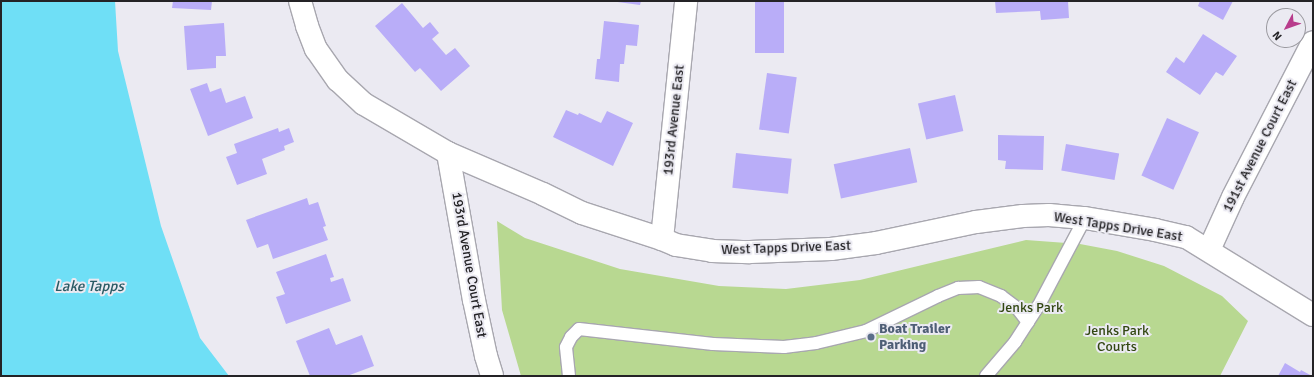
<!DOCTYPE html>
<html>
<head>
<meta charset="utf-8">
<style>
	body { margin:0 }
	#map { position:relative; width:1314px; height:377px; overflow:hidden; background:#ebeaf2; font-family:Signika,sans-serif }
	div>[style] { position:absolute }
	[style*='--x'] { left:calc(var(--x)*1px); top:calc(var(--y)*1px); width:calc(var(--w)*1px); rotate:calc(var(--a)*1deg) }
	.green>* { inset:0; background:#b8d891 }
	.water>* { inset:0; background:#6fdff6 }
	.building>* { inset:0; background:#b9adf8; transform-origin:0 0 }
	.roads { filter:drop-shadow(1px 0 #a8a7af) drop-shadow(-1px 0 #a8a7af) drop-shadow(0 1px #a8a7af) drop-shadow(0 -1px #a8a7af) }
	.service>* { height:12px; margin:-6px; padding:0 6px; transform-origin:6px; border-radius:6px; background:#fff }
	.minor>* { height:22px; margin:-11px; padding:0 11px; transform-origin:11px; border-radius:11px; background:#fff }
	.dots>* { width:11px; height:11px; translate:-50% -50%; box-sizing:border-box; border:2px solid #ebeaf2; border-radius:50% }
	span { translate:-50% -50%; white-space:nowrap; text-align:center; line-height:1.15; -webkit-text-stroke:4px #ebeaf2; paint-order:stroke }
	.street-label { font-size:14px; color:#242326 }
	.park-label { font-size:14px; color:#324711 }
	.service-label { font-size:14px; color:#4e5e75; font-weight:700 }
	.left { translate:0 -50%; text-align:left }
	.water-label { font-size:15px; color:#295a64; font-style:italic }
	.frame { position:absolute; inset:0; border:2px solid #242326; pointer-events:none }
	.north { position:absolute; left:1266px; top:8px; width:40px; height:40px; box-sizing:border-box; background:#ebeaf2; border:1px solid #9b9aa0; border-radius:50%; rotate:229deg; font-size:11px; font-weight:700; line-height:16px; text-align:center; color:#242326 }
	.north::after { content:''; display:block; margin:auto; width:14px; height:18px; background:#b83c8c; clip-path:polygon(50% 0,100% 100%,50% 72%,0 100%) }
</style>
</head>
<body>
<div id="map">
	<div class="green">
		<div style="clip-path:polygon(497px 221px,525px 238px,620px 269px,719px 286px,786px 289px,860px 280px,1026px 240px,1080px 244px,1117px 251px,1164px 266px,1222px 296px,1248px 321px,1220px 376px,521px 376px,502px 310px)"></div>
	</div>
	<div class="water">
		<div style="clip-path:polygon(1px 1px,115px 1px,118px 51px,161px 226px,200px 338px,229px 376px,1px 376px)"></div>
	</div>
	<div class="building">
		<div style="clip-path:polygon(173px 1px,212px 1px,211px 10px,172px 8px)"></div>
		<div style="clip-path:polygon(610px 1px,641px 1px,640px 5px)"></div>
		<div style="left:755px;top:1px;width:29px;height:52px"></div>
		<div style="clip-path:polygon(995px 1px,1068px 1px,1069px 18px,1041px 20px,1040px 11px,996px 13px)"></div>
		<div style="clip-path:polygon(1200px 1px,1233px 1px,1223px 20px,1198px 6px)"></div>
		<div style="clip-path:polygon(402px 3px,423px 28px,430px 22px,439px 33px,432px 39px,446px 55px,455px 48px,470px 66px,441px 91px,420px 68px,415px 72px,375px 26px)"></div>
		<div style="clip-path:polygon(604px 21px,639px 25px,637px 46px,626px 45px,624px 64px,620px 64px,619px 82px,595px 79px,597px 59px,600px 59px)"></div>
		<div style="clip-path:polygon(224px 23px,226px 56px,216px 56px,216px 68px,187px 70px,184px 26px)"></div>
		<div style="clip-path:polygon(1203px 34px,1237px 56px,1223px 76px,1216px 72px,1200px 95px,1166px 72px,1176px 57px,1184px 63px)"></div>
		<div style="left:767px;top:73px;width:30px;height:57px;rotate:8deg"></div>
		<div style="clip-path:polygon(207px 83px,210px 92px,221px 88px,226px 103px,245px 96px,253px 118px,208px 136px,190px 89px)"></div>
		<div style="left:955px;top:95px;width:37px;height:38px;rotate:77deg"></div>
		<div style="clip-path:polygon(566px 110px,578px 115px,579px 113px,601px 123px,607px 111px,633px 123px,613px 166px,553px 137px)"></div>
		<div style="left:1167px;top:118px;width:35px;height:63px;rotate:24deg"></div>
		<div style="clip-path:polygon(278px 128px,279px 132px,289px 128px,294px 142px,284px 146px,285px 150px,262px 159px,267px 174px,237px 185px,226px 157px,237px 153px,234px 144px)"></div>
		<div style="clip-path:polygon(998px 135px,1044px 136px,1043px 170px,1005px 169px,1006px 161px,998px 160px)"></div>
		<div style="left:1066px;top:144px;width:54px;height:27px;rotate:10deg"></div>
		<div style="left:910px;top:148px;width:35px;height:78px;rotate:78deg"></div>
		<div style="left:736px;top:153px;width:56px;height:35px;rotate:6deg"></div>
		<div style="clip-path:polygon(307px 198px,309px 205px,318px 202px,326px 226px,323px 227px,328px 240px,273px 259px,268px 244px,257px 248px,246px 220px)"></div>
		<div style="clip-path:polygon(326px 254px,334px 277px,330px 278px,331px 282px,343px 278px,351px 301px,286px 324px,276px 297px,285px 294px,276px 272px)"></div>
		<div style="clip-path:polygon(329px 328px,336px 345px,362px 335px,374px 366px,347px 376px,310px 376px,296px 341px)"></div>
		<div style="clip-path:polygon(1285px 363px,1300px 372px,1301px 370px,1312px 376px,1278px 376px)"></div>
	</div>
	<div class="roads">
		<div class="service">
			<div style="--x:569;--y:376;--w:29;--a:-96"></div>
			<div style="--x:566;--y:347;--w:11;--a:-63"></div>
			<div style="--x:571;--y:337;--w:11;--a:-45"></div>
			<div style="--x:579;--y:329;--w:135;--a:6.4"></div>
			<div style="--x:713;--y:344;--w:71;--a:2.4"></div>
			<div style="--x:784;--y:347;--w:32;--a:-7"></div>
			<div style="--x:816;--y:343;--w:51;--a:-13.5"></div>
			<div style="--x:866;--y:331;--w:80;--a:-25.9"></div>
			<div style="--x:938;--y:296;--w:22;--a:-22"></div>
			<div style="--x:958;--y:288;--w:21;--a:-3"></div>
			<div style="--x:979;--y:287;--w:24;--a:22"></div>
			<div style="--x:1001;--y:296;--w:20;--a:37"></div>
			<div style="--x:1017;--y:308;--w:18;--a:52"></div>
			<div style="--x:986;--y:376;--w:45;--a:-49.5"></div>
			<div style="--x:1015;--y:342;--w:44;--a:-57"></div>
			<div style="--x:1039;--y:305;--w:98;--a:-62.1"></div>
		</div>
		<div class="minor">
			<div style="--x:300;--y:1;--w:26;--a:74"></div>
			<div style="--x:307;--y:26;--w:25;--a:69"></div>
			<div style="--x:316;--y:49;--w:38;--a:55"></div>
			<div style="--x:338;--y:80;--w:35;--a:43"></div>
			<div style="--x:364;--y:104;--w:97;--a:30.3"></div>
			<div style="--x:448;--y:153;--w:103;--a:23.3"></div>
			<div style="--x:543;--y:194;--w:43;--a:26"></div>
			<div style="--x:582;--y:213;--w:84;--a:18"></div>
			<div style="--x:662;--y:239;--w:15;--a:23"></div>
			<div style="--x:676;--y:245;--w:36;--a:9"></div>
			<div style="--x:712;--y:251;--w:38;--a:2"></div>
			<div style="--x:750;--y:252;--w:81;--a:-2.1"></div>
			<div style="--x:831;--y:249;--w:45;--a:-7.6"></div>
			<div style="--x:876;--y:243;--w:102;--a:-11.9"></div>
			<div style="--x:976;--y:222;--w:47;--a:-7.3"></div>
			<div style="--x:1023;--y:216;--w:26;--a:-2"></div>
			<div style="--x:1049;--y:215;--w:36;--a:5"></div>
			<div style="--x:1085;--y:218;--w:71;--a:9.7"></div>
			<div style="--x:1155;--y:230;--w:32;--a:13"></div>
			<div style="--x:1186;--y:237;--w:149;--a:31.6"></div>
			<div style="--x:448;--y:153;--w:149;--a:80"></div>
			<div style="--x:474;--y:300;--w:57;--a:77.9"></div>
			<div style="--x:486;--y:356;--w:21;--a:73"></div>
			<div style="--x:662;--y:239;--w:239;--a:-84.2"></div>
			<div style="--x:1209;--y:250;--w:58;--a:-65.6"></div>
			<div style="--x:1233;--y:197;--w:174;--a:-62.7"></div>
		</div>
	</div>
	<div class="dots">
		<div style="left:871px;top:337px;background:#5c6f8a"></div>
	</div>
	<div class="street-label">
		<span style="left:674px;top:120px;rotate:-84deg">193rd Avenue East</span>
		<span style="left:1260px;top:146px;rotate:-63deg">191st Avenue Court East</span>
		<span style="left:1118px;top:227px;rotate:9deg">West Tapps Drive East</span>
		<span style="left:786px;top:248px;rotate:-2deg">West Tapps Drive East</span>
		<span style="left:469px;top:265px;rotate:80deg">193rd Avenue Court East</span>
	</div>
	<div class="park-label">
		<span style="left:1031px;top:308px">Jenks Park</span>
		<span style="left:1117px;top:339px">Jenks Park<br>Courts</span>
	</div>
	<div class="service-label">
		<span class="left" style="left:879px;top:337px">Boat Trailer<br>Parking</span>
	</div>
	<div class="water-label">
		<span style="left:89px;top:287px">Lake Tapps</span>
	</div>
	<div class="frame"></div>
	<div class="north">N</div>
</div>
</body>
</html>
